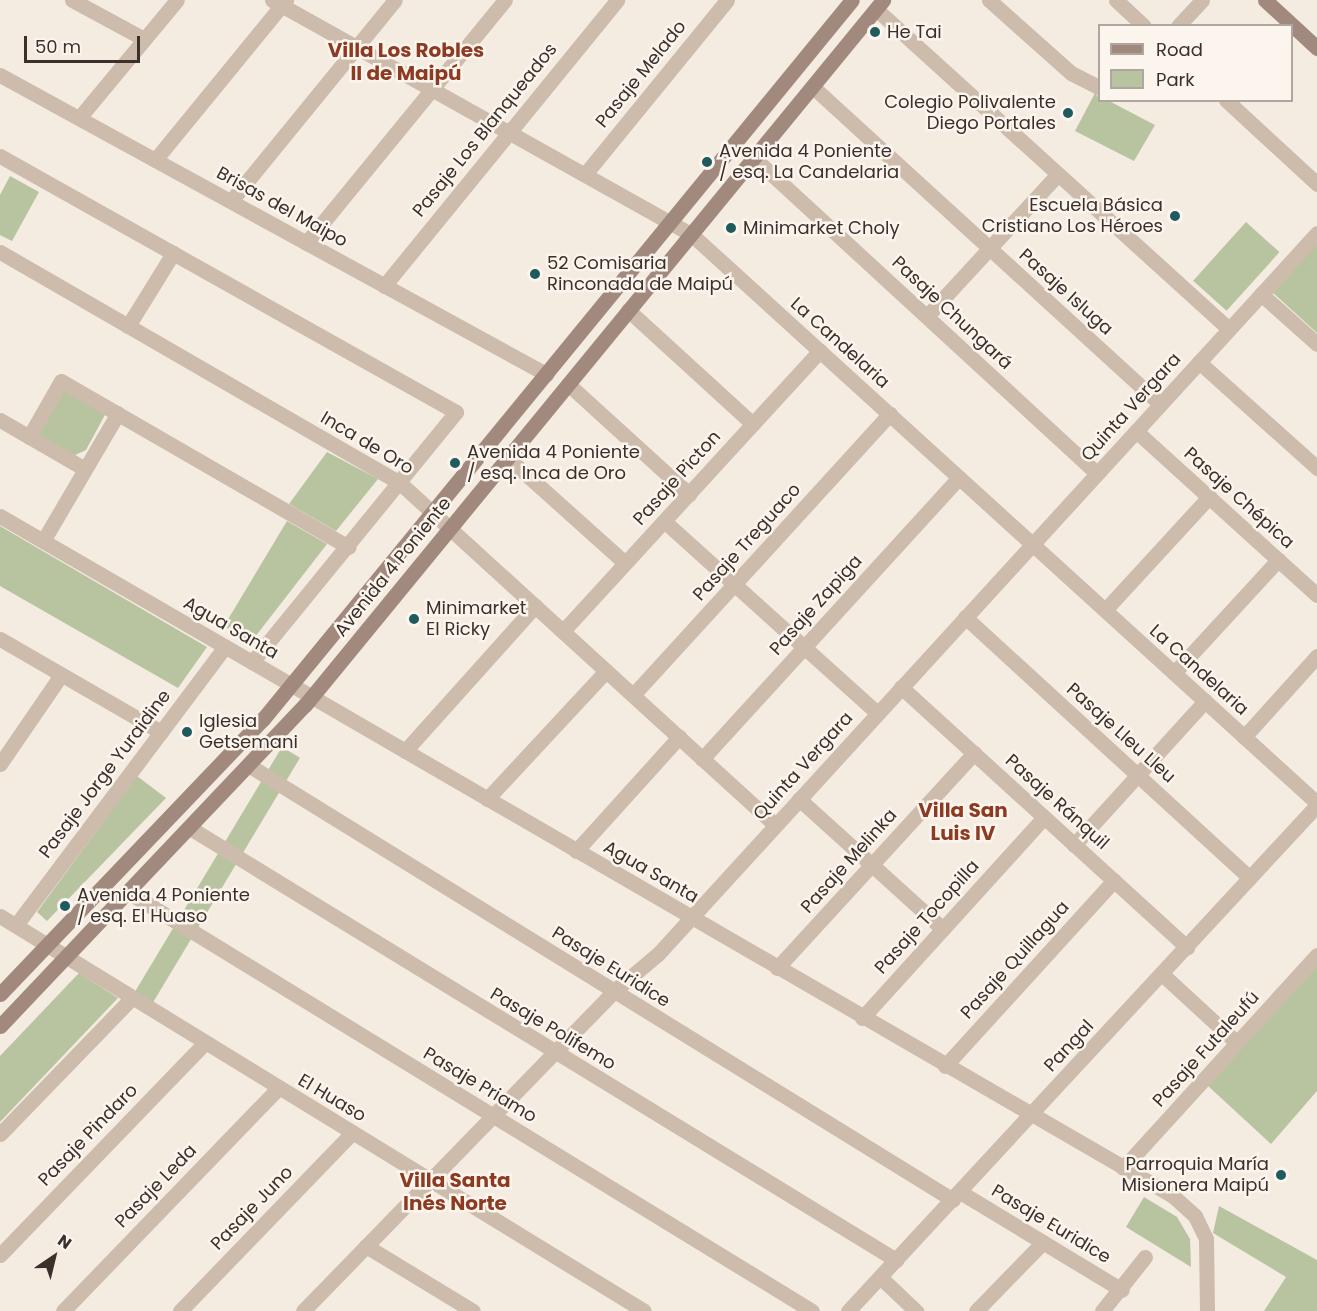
<!DOCTYPE html>
<html>
<head>
<meta charset="utf-8">
<style>
	body { margin:0 }
	#map { position:relative; width:1317px; height:1311px; overflow:hidden; background:#f4ebe1; font-family:Poppins,sans-serif }
	div>[style] { position:absolute }
	[style*='--x'] { left:calc(var(--x)*1px); top:calc(var(--y)*1px); width:calc(var(--w)*1px); rotate:calc(var(--a)*1deg) }
	.green>* { inset:0; background:#b8c4a0; transform-origin:0 0 }
	.street>* { height:15px; margin:-7.5px; padding:0 7.5px; transform-origin:7.5px; border-radius:7.5px; background:#cdbbac }
	.secondary>* { height:15px; margin:-7.5px; padding:0 7.5px; transform-origin:7.5px; border-radius:7.5px; background:#a18a7d }
	.dots>* { width:16px; height:16px; translate:-50% -50%; box-sizing:border-box; border:3px solid #fbf5ee; border-radius:50% }
	span { translate:-50% -50%; white-space:nowrap; text-align:center; line-height:1.15; -webkit-text-stroke:5px #fbf5ee; paint-order:stroke }
	.poi-label { font-size:18px; color:#3b302b }
	.left { translate:0 -50%; text-align:left }
	.right { translate:-100% -50%; text-align:right }
	.street-label { font-size:18px; color:#3b302b }
	.neighbourhood-label { font-size:20px; color:#8c3b22; font-weight:700 }
	.legend { position:absolute; left:1098px; top:24px; width:195px; height:78px; box-sizing:border-box; background:#fbf5ee; border:2px solid #aea6a0; margin:0; padding:8px 10px; list-style:none; font-size:18px; color:#3b302b }
	.legend li { display:flex; align-items:center; gap:12px; height:30px }
	.legend b { width:30px; border:2px solid #aea6a0 }
	.north { position:absolute; left:24px; top:1227px; width:60px; height:60px; -webkit-text-stroke:4px #fbf5ee; paint-order:stroke; rotate:35deg; font-size:16px; font-weight:700; line-height:24px; text-align:center; color:#3b302b }
	.north::after { content:''; display:block; margin:auto; width:21px; height:27px; background:#3b302b; clip-path:polygon(50% 0,100% 100%,50% 72%,0 100%) }
	.scale { position:absolute; left:24px; top:36px; width:116px; height:27px; box-sizing:border-box; border:3px solid #3b302b; border-top:0; padding-left:8px; font-size:18px; line-height:21px; white-space:nowrap; color:#3b302b; -webkit-text-stroke:4px #fbf5ee; paint-order:stroke }
</style>
</head>
<body>
<div id="map">
	<div class="green">
		<div style="clip-path:polygon(1095px 93px,1100px 100px,1109px 101px,1155px 125px,1134px 161px,1075px 131px)"></div>
		<div style="clip-path:polygon(10px 176px,39px 192px,12px 241px,0 235px,0 195px)"></div>
		<div style="left:1246px;top:222px;width:45px;height:79px;rotate:42deg"></div>
		<div style="clip-path:polygon(1317px 243px,1317px 333px,1271px 291px)"></div>
		<div style="clip-path:polygon(64px 387px,107px 411px,86px 450px,71px 457px,36px 437px)"></div>
		<div style="clip-path:polygon(327px 452px,378px 479px,336px 531px,289px 504px)"></div>
		<div style="clip-path:polygon(287px 521px,327px 544px,251px 642px,224px 626px)"></div>
		<div style="clip-path:polygon(0 526px,207px 647px,178px 688px,0 586px)"></div>
		<div style="left:282px;top:747px;width:21px;height:289px;rotate:31deg"></div>
		<div style="clip-path:polygon(137px 776px,166px 798px,47px 921px,37px 912px)"></div>
		<div style="clip-path:polygon(1317px 964px,1317px 1091px,1271px 1144px,1207px 1085px)"></div>
		<div style="clip-path:polygon(79px 973px,118px 998px,0 1122px,0 1056px)"></div>
		<div style="clip-path:polygon(1144px 1197px,1177px 1217px,1190px 1239px,1191px 1267px,1126px 1227px)"></div>
		<div style="clip-path:polygon(1219px 1206px,1317px 1260px,1317px 1311px,1264px 1311px,1286px 1277px,1213px 1233px)"></div>
	</div>
	<div class="street">
		<div style="--x:72;--y:0;--w:82;--a:28.4"></div>
		<div style="--x:272;--y:0;--w:480;--a:29.2"></div>
		<div style="--x:691;--y:234;--w:846;--a:42.27"></div>
		<div style="--x:989;--y:0;--w:110;--a:41.7"></div>
		<div style="--x:1071;--y:73;--w:33;--a:27"></div>
		<div style="--x:1116;--y:0;--w:38;--a:43"></div>
		<div style="--x:876;--y:9;--w:476;--a:42.2"></div>
		<div style="--x:1178;--y:26;--w:35;--a:-47"></div>
		<div style="--x:0;--y:75;--w:623;--a:28.71"></div>
		<div style="--x:813;--y:87;--w:470;--a:42.4"></div>
		<div style="--x:1226;--y:100;--w:124;--a:42.7"></div>
		<div style="--x:79;--y:118;--w:153;--a:-50.3"></div>
		<div style="--x:0;--y:156;--w:523;--a:29.31"></div>
		<div style="--x:456;--y:412;--w:323;--a:129.2"></div>
		<div style="--x:754;--y:158;--w:466;--a:42.6"></div>
		<div style="--x:155;--y:160;--w:207;--a:-50.7"></div>
		<div style="--x:586;--y:173;--w:223;--a:-50.8"></div>
		<div style="--x:231;--y:201;--w:259;--a:-50.8"></div>
		<div style="--x:306;--y:243;--w:314;--a:-50.7"></div>
		<div style="--x:0;--y:252;--w:462;--a:30"></div>
		<div style="--x:400;--y:483;--w:508;--a:42.36"></div>
		<div style="--x:384;--y:286;--w:369;--a:-50.8"></div>
		<div style="--x:1261;--y:294;--w:75;--a:41.8"></div>
		<div style="--x:628;--y:310;--w:169;--a:42.4"></div>
		<div style="--x:927;--y:316;--w:193;--a:-47.3"></div>
		<div style="--x:128;--y:326;--w:86;--a:-58.3"></div>
		<div style="--x:1199;--y:362;--w:159;--a:41.9"></div>
		<div style="--x:568;--y:384;--w:164;--a:42.3"></div>
		<div style="--x:0;--y:420;--w:98;--a:30"></div>
		<div style="--x:1136;--y:431;--w:244;--a:42.2"></div>
		<div style="--x:29;--y:437;--w:64;--a:-60.3"></div>
		<div style="--x:61;--y:381;--w:332;--a:30"></div>
		<div style="--x:508;--y:458;--w:157;--a:41.9"></div>
		<div style="--x:0;--y:516;--w:1356;--a:30.1"></div>
		<div style="--x:1173;--y:1196;--w:30;--a:42"></div>
		<div style="--x:1195;--y:1216;--w:25;--a:64"></div>
		<div style="--x:1206;--y:1239;--w:72;--a:89.2"></div>
		<div style="--x:664;--y:521;--w:287;--a:42"></div>
		<div style="--x:43;--y:541;--w:148;--a:-59.6"></div>
		<div style="--x:1105;--y:610;--w:154;--a:-47.4"></div>
		<div style="--x:965;--y:617;--w:386;--a:42.5"></div>
		<div style="--x:563;--y:631;--w:380;--a:-47.5"></div>
		<div style="--x:0;--y:639;--w:186;--a:30"></div>
		<div style="--x:1174;--y:673;--w:154;--a:-47.4"></div>
		<div style="--x:901;--y:687;--w:387;--a:42.3"></div>
		<div style="--x:633;--y:695;--w:381;--a:-47.6"></div>
		<div style="--x:1244;--y:737;--w:109;--a:-48"></div>
		<div style="--x:405;--y:751;--w:195;--a:-48.1"></div>
		<div style="--x:702;--y:759;--w:381;--a:-47.6"></div>
		<div style="--x:0;--y:764;--w:108;--a:-55.6"></div>
		<div style="--x:250;--y:766;--w:826;--a:31.69"></div>
		<div style="--x:487;--y:799;--w:175;--a:-47.1"></div>
		<div style="--x:799;--y:799;--w:194;--a:42.1"></div>
		<div style="--x:190;--y:828;--w:828;--a:31.46"></div>
		<div style="--x:1074;--y:845;--w:195;--a:-47.7"></div>
		<div style="--x:576;--y:851;--w:154;--a:-47.9"></div>
		<div style="--x:128;--y:892;--w:802;--a:31.49"></div>
		<div style="--x:0;--y:916;--w:755;--a:31.52"></div>
		<div style="--x:16;--y:925;--w:348;--a:-53.1"></div>
		<div style="--x:777;--y:968;--w:292;--a:-47.5"></div>
		<div style="--x:1162;--y:974;--w:102;--a:42.6"></div>
		<div style="--x:862;--y:1018;--w:271;--a:-47.8"></div>
		<div style="--x:945;--y:1066;--w:251;--a:-47.7"></div>
		<div style="--x:0;--y:1134;--w:190;--a:-45.9"></div>
		<div style="--x:1123;--y:1168;--w:288;--a:-47.7"></div>
		<div style="--x:960;--y:1192;--w:189;--a:31.2"></div>
		<div style="--x:366;--y:1246;--w:125;--a:31.3"></div>
		<div style="--x:0;--y:1255;--w:295;--a:-46"></div>
		<div style="--x:880;--y:1277;--w:50;--a:43.4"></div>
		<div style="--x:63;--y:1311;--w:310;--a:-46"></div>
		<div style="--x:180;--y:1311;--w:248;--a:-46"></div>
		<div style="--x:303;--y:1311;--w:446;--a:-45.8"></div>
		<div style="--x:614;--y:991;--w:57;--a:-40.1"></div>
		<div style="--x:658;--y:954;--w:977;--a:-47.57"></div>
		<div style="--x:848;--y:1311;--w:690;--a:-47.17"></div>
		<div style="--x:976;--y:1311;--w:96;--a:-45.8"></div>
		<div style="--x:1102;--y:1311;--w:69;--a:-51.5"></div>
	</div>
	<div class="secondary">
		<div style="--x:1265;--y:0;--w:71;--a:42.7"></div>
		<div style="--x:0;--y:994;--w:381;--a:-46.3"></div>
		<div style="--x:263;--y:719;--w:929;--a:-50.68"></div>
		<div style="--x:0;--y:1026;--w:443;--a:-46.5"></div>
		<div style="--x:305;--y:705;--w:912;--a:-50.65"></div>
	</div>
	<div class="dots">
		<div style="left:875px;top:32px;background:#1f5a5e"></div>
		<div style="left:1068px;top:113px;background:#1f5a5e"></div>
		<div style="left:707px;top:162px;background:#1f5a5e"></div>
		<div style="left:1175px;top:216px;background:#1f5a5e"></div>
		<div style="left:731px;top:228px;background:#1f5a5e"></div>
		<div style="left:535px;top:274px;background:#1f5a5e"></div>
		<div style="left:455px;top:463px;background:#1f5a5e"></div>
		<div style="left:414px;top:619px;background:#1f5a5e"></div>
		<div style="left:187px;top:732px;background:#1f5a5e"></div>
		<div style="left:65px;top:906px;background:#1f5a5e"></div>
		<div style="left:1281px;top:1175px;background:#1f5a5e"></div>
	</div>
	<div class="poi-label">
		<span class="left" style="left:887px;top:32px">He Tai</span>
		<span class="right" style="left:1056px;top:113px">Colegio Polivalente<br>Diego Portales</span>
		<span class="left" style="left:719px;top:162px">Avenida 4 Poniente<br>/ esq. La Candelaria</span>
		<span class="right" style="left:1163px;top:216px">Escuela Básica<br>Cristiano Los Héroes</span>
		<span class="left" style="left:743px;top:228px">Minimarket Choly</span>
		<span class="left" style="left:547px;top:274px">52 Comisaria<br>Rinconada de Maipú</span>
		<span class="left" style="left:467px;top:463px">Avenida 4 Poniente<br>/ esq. Inca de Oro</span>
		<span class="left" style="left:426px;top:619px">Minimarket<br>El Ricky</span>
		<span class="left" style="left:199px;top:732px">Iglesia<br>Getsemani</span>
		<span class="left" style="left:77px;top:906px">Avenida 4 Poniente<br>/ esq. El Huaso</span>
		<span class="right" style="left:1269px;top:1175px">Parroquia María<br>Misionera Maipú</span>
	</div>
	<div class="street-label">
		<span style="left:641px;top:74px;rotate:-51deg">Pasaje Melado</span>
		<span style="left:485px;top:130px;rotate:-51deg">Pasaje Los Blanqueados</span>
		<span style="left:282px;top:207px;rotate:29deg">Brisas del Maipo</span>
		<span style="left:1066px;top:292px;rotate:42deg">Pasaje Isluga</span>
		<span style="left:952px;top:313px;rotate:43deg">Pasaje Chungará</span>
		<span style="left:840px;top:343px;rotate:42deg">La Candelaria</span>
		<span style="left:1131px;top:407px;rotate:-48deg">Quinta Vergara</span>
		<span style="left:367px;top:443px;rotate:31deg">Inca de Oro</span>
		<span style="left:677px;top:478px;rotate:-48deg">Pasaje Picton</span>
		<span style="left:1239px;top:498px;rotate:42deg">Pasaje Chépica</span>
		<span style="left:747px;top:542px;rotate:-48deg">Pasaje Treguaco</span>
		<span style="left:393px;top:567px;rotate:-51deg">Avenida 4 Poniente</span>
		<span style="left:816px;top:605px;rotate:-48deg">Pasaje Zapiga</span>
		<span style="left:231px;top:628px;rotate:30deg">Agua Santa</span>
		<span style="left:1199px;top:670px;rotate:42deg">La Candelaria</span>
		<span style="left:1121px;top:733px;rotate:42deg">Pasaje Lleu Lleu</span>
		<span style="left:803px;top:766px;rotate:-48deg">Quinta Vergara</span>
		<span style="left:105px;top:774px;rotate:-53deg">Pasaje Jorge Yuraidine</span>
		<span style="left:1057px;top:802px;rotate:42deg">Pasaje Ránquil</span>
		<span style="left:849px;top:861px;rotate:-48deg">Pasaje Melinka</span>
		<span style="left:651px;top:872px;rotate:30deg">Agua Santa</span>
		<span style="left:927px;top:917px;rotate:-48deg">Pasaje Tocopilla</span>
		<span style="left:1015px;top:960px;rotate:-48deg">Pasaje Quillagua</span>
		<span style="left:611px;top:967px;rotate:32deg">Pasaje Euridice</span>
		<span style="left:553px;top:1029px;rotate:31deg">Pasaje Polifemo</span>
		<span style="left:1069px;top:1046px;rotate:-47deg">Pangal</span>
		<span style="left:1206px;top:1049px;rotate:-48deg">Pasaje Futaleufú</span>
		<span style="left:480px;top:1085px;rotate:31deg">Pasaje Priamo</span>
		<span style="left:332px;top:1098px;rotate:31deg">El Huaso</span>
		<span style="left:88px;top:1135px;rotate:-46deg">Pasaje Pindaro</span>
		<span style="left:156px;top:1186px;rotate:-46deg">Pasaje Leda</span>
		<span style="left:252px;top:1208px;rotate:-46deg">Pasaje Juno</span>
		<span style="left:1051px;top:1224px;rotate:31deg">Pasaje Euridice</span>
	</div>
	<div class="neighbourhood-label">
		<span style="left:406px;top:62px">Villa Los Robles<br>II de Maipú</span>
		<span style="left:963px;top:822px">Villa San<br>Luis IV</span>
		<span style="left:455px;top:1192px">Villa Santa<br>Inés Norte</span>
	</div>
	<ul class="legend">
	<li><b style="height:8px;background:#a18a7d"></b>Road</li>
	<li><b style="height:16px;background:#b8c4a0"></b>Park</li>
	</ul>
	<div class="north">N</div>
	<div class="scale">50 m</div>
</div>
</body>
</html>
